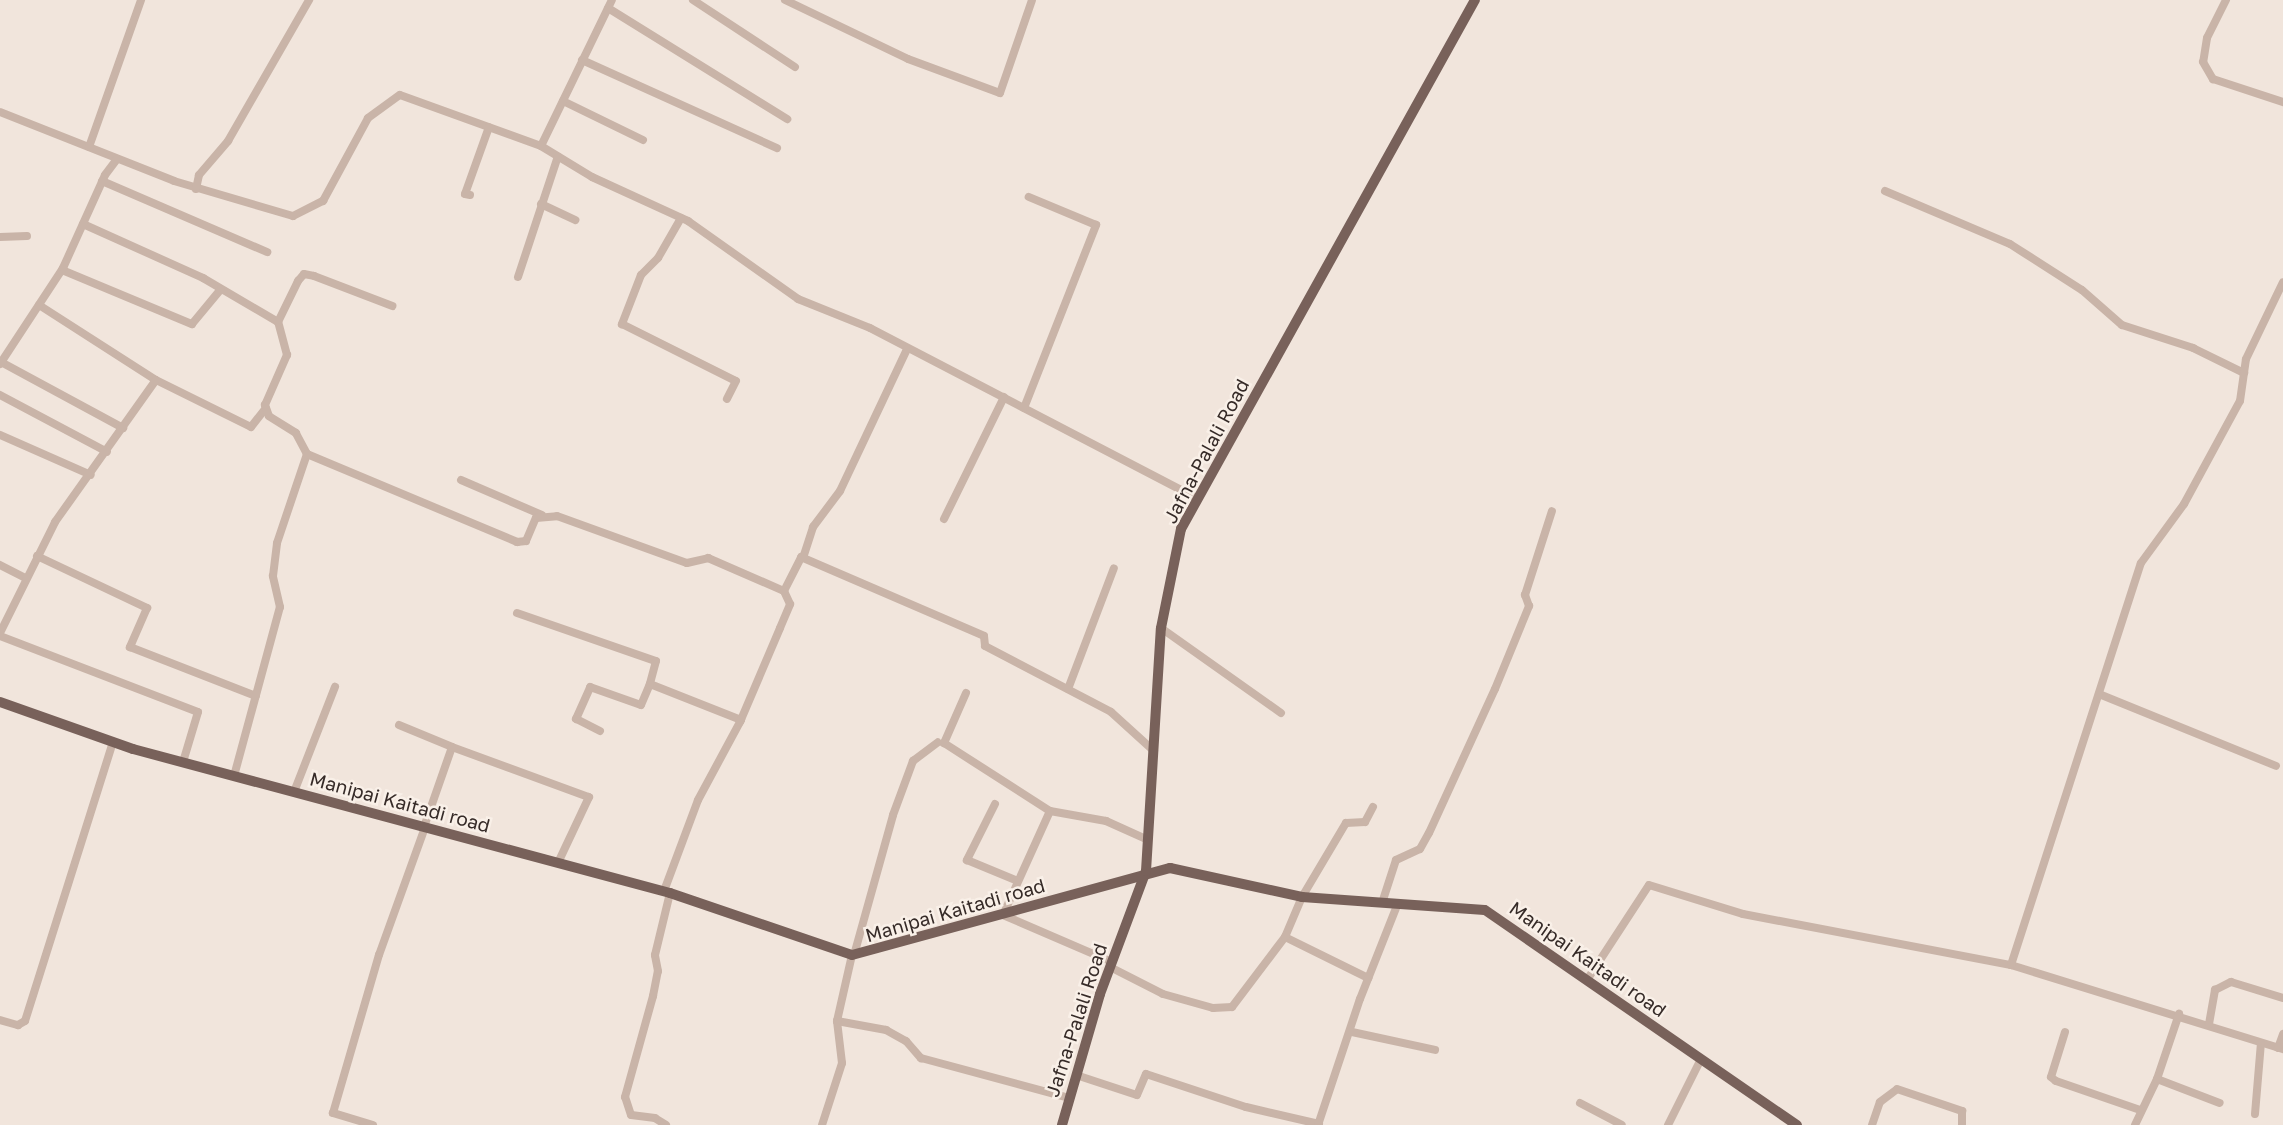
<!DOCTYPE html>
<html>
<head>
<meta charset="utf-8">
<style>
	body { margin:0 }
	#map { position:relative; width:2283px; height:1125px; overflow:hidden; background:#f1e5dc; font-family:"Golos Text",sans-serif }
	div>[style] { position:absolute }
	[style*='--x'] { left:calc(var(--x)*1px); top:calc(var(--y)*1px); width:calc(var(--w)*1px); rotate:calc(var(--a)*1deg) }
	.minor>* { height:8px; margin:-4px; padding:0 4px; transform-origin:4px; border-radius:4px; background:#c9b4a8 }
	.major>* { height:10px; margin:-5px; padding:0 5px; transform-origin:5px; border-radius:5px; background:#78615a }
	span { translate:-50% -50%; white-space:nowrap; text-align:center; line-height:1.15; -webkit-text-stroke:5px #f9f0e8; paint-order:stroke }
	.street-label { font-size:19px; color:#362b28 }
</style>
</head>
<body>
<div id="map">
	<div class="minor">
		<div style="--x:693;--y:0;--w:122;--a:33.3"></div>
		<div style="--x:785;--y:0;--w:136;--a:25.6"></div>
		<div style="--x:908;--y:59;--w:98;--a:20.3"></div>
		<div style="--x:1000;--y:93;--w:98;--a:-71"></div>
		<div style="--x:2226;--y:0;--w:42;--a:116.6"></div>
		<div style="--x:2207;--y:38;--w:24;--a:99"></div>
		<div style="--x:2203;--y:62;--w:20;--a:60"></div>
		<div style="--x:2213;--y:79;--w:74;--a:18.2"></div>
		<div style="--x:608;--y:8;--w:211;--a:31.8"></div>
		<div style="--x:582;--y:60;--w:214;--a:24.3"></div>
		<div style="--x:563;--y:101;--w:89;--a:26"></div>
		<div style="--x:0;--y:112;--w:187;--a:21.6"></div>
		<div style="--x:174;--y:181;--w:124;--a:16.4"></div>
		<div style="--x:293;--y:216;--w:34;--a:-27"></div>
		<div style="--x:323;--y:201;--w:94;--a:-61.5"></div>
		<div style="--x:368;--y:118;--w:39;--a:-36"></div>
		<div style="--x:400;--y:95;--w:150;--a:19.9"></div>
		<div style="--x:541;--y:146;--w:60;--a:31.3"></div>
		<div style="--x:592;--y:177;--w:106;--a:24.6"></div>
		<div style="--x:688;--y:221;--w:135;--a:35.3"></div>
		<div style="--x:798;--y:299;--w:78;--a:21.9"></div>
		<div style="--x:870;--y:328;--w:370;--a:27.5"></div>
		<div style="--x:541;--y:146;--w:162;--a:-64.1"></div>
		<div style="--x:89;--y:147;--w:156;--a:-70.5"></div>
		<div style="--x:102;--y:181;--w:180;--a:23.3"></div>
		<div style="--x:196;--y:189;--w:14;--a:-78"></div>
		<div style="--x:199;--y:175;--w:45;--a:-49.5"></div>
		<div style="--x:228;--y:141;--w:163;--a:-60.1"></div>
		<div style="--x:1885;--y:191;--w:136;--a:23"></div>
		<div style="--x:2010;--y:244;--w:85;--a:32.6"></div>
		<div style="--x:2082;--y:290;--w:53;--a:41.2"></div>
		<div style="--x:2122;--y:325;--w:75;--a:17.9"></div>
		<div style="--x:2193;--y:348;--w:57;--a:26.1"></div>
		<div style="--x:470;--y:195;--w:5;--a:-169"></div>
		<div style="--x:465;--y:194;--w:71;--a:-70.3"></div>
		<div style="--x:541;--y:204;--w:38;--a:25"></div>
		<div style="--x:681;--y:218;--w:46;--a:119.9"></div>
		<div style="--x:658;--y:258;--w:24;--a:135"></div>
		<div style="--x:641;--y:275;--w:53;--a:111.2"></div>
		<div style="--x:622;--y:324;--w:127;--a:26.6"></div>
		<div style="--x:736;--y:381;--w:20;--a:117"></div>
		<div style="--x:83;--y:224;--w:132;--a:24.2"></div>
		<div style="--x:203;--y:278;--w:87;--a:30.4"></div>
		<div style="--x:0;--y:237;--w:27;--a:-2"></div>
		<div style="--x:62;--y:270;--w:141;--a:22.6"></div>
		<div style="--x:192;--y:324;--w:45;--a:-50.4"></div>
		<div style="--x:518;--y:277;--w:127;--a:-71.7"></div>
		<div style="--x:39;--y:305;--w:139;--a:32.7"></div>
		<div style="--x:156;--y:380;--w:106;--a:26.3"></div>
		<div style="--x:251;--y:427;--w:24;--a:-52"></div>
		<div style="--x:1;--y:362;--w:139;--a:28.4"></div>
		<div style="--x:0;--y:364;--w:115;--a:-56.7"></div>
		<div style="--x:63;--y:268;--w:102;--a:-65.7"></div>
		<div style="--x:105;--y:175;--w:20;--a:-53"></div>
		<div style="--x:0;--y:395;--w:121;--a:28"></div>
		<div style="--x:1024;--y:408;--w:197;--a:-68.5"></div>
		<div style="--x:1096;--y:225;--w:73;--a:-157.3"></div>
		<div style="--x:0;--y:435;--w:99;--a:23.7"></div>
		<div style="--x:307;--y:454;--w:24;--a:-118"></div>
		<div style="--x:296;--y:433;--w:32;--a:-148"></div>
		<div style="--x:269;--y:416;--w:12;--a:-110"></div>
		<div style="--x:265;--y:405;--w:55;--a:-66.3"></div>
		<div style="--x:287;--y:355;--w:34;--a:-105"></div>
		<div style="--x:278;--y:322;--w:46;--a:-64"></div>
		<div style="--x:298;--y:281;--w:9;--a:-49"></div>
		<div style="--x:304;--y:274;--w:10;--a:11"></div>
		<div style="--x:314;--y:276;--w:84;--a:21"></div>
		<div style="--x:461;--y:480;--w:88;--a:23.4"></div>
		<div style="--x:944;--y:519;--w:136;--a:-63.8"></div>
		<div style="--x:37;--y:556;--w:122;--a:25.3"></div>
		<div style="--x:147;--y:608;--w:43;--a:113.6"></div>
		<div style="--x:130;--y:647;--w:135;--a:21.3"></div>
		<div style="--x:803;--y:558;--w:33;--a:-72"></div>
		<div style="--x:813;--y:527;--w:45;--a:-53.1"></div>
		<div style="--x:840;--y:491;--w:157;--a:-64.7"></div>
		<div style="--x:0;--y:565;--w:28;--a:27"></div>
		<div style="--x:517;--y:613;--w:147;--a:19.1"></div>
		<div style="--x:656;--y:661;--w:24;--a:105"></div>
		<div style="--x:650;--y:684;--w:98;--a:21.6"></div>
		<div style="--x:1161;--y:628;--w:147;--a:35.3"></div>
		<div style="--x:0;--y:633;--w:124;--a:-63.6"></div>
		<div style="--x:55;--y:522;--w:174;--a:-54.6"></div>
		<div style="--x:0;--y:636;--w:212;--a:21"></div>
		<div style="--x:198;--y:712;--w:52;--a:106.7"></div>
		<div style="--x:1068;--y:689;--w:129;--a:-69.2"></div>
		<div style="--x:966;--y:693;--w:55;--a:113.7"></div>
		<div style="--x:944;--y:743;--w:126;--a:32.7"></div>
		<div style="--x:1050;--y:811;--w:57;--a:10.1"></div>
		<div style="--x:1106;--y:821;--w:46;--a:24.3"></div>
		<div style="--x:2099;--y:694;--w:191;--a:22.1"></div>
		<div style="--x:399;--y:725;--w:57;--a:22.5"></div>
		<div style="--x:452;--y:747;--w:85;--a:109.3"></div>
		<div style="--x:600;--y:731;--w:27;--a:-153"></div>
		<div style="--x:576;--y:719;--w:35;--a:-66"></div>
		<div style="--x:590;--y:687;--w:54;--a:19.4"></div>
		<div style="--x:641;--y:705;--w:23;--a:-67"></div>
		<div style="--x:452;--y:747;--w:146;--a:20.1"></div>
		<div style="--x:589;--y:797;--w:73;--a:115.2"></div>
		<div style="--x:234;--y:776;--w:175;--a:-74.8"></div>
		<div style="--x:280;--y:607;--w:32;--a:-103"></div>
		<div style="--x:273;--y:576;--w:33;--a:-83"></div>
		<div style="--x:277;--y:543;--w:94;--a:-71.4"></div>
		<div style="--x:307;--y:454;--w:228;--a:22.7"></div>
		<div style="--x:517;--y:542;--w:9;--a:-6"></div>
		<div style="--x:526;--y:541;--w:25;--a:-67"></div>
		<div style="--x:536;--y:518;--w:21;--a:-5"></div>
		<div style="--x:557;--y:516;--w:138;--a:19.9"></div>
		<div style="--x:687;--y:563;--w:22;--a:-13"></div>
		<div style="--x:708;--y:558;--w:83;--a:23.5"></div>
		<div style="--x:294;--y:792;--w:113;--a:-68.7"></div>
		<div style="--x:995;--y:804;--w:63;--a:116.6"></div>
		<div style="--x:967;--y:860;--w:55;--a:22.4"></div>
		<div style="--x:1050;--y:811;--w:114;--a:114.3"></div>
		<div style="--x:1003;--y:915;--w:119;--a:23.3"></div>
		<div style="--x:664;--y:891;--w:97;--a:-69.5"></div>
		<div style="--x:698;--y:800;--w:89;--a:-61.7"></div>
		<div style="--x:740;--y:722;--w:102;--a:-66.9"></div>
		<div style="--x:780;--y:628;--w:26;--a:-67"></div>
		<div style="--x:790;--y:604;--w:14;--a:-115"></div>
		<div style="--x:784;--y:591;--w:38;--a:-63"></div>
		<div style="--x:801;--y:557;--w:199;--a:23.3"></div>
		<div style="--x:984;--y:636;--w:10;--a:84"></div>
		<div style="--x:985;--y:646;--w:142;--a:27.6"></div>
		<div style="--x:1111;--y:712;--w:58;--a:42.2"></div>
		<div style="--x:1382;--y:903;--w:45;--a:-72"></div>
		<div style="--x:1396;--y:860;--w:26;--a:-25"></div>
		<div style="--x:1420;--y:849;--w:18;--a:-61"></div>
		<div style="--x:1429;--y:833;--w:158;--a:-65.4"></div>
		<div style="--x:1495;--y:689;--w:90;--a:-67.7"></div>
		<div style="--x:1529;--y:606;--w:12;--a:-110"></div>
		<div style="--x:1525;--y:595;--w:88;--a:-72.2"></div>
		<div style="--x:1285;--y:937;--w:93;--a:26.3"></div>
		<div style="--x:854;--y:955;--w:145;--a:-74.4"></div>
		<div style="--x:893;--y:815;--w:58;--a:-69.7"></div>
		<div style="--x:913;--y:761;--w:31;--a:-37"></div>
		<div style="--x:2011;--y:965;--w:285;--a:17.2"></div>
		<div style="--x:1110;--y:967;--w:59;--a:27"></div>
		<div style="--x:1163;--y:994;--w:52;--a:15.6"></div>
		<div style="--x:1213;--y:1008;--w:19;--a:-3"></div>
		<div style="--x:1232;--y:1007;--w:88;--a:-52.9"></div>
		<div style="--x:1285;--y:937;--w:43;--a:-67"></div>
		<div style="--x:1302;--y:897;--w:86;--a:-59.3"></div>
		<div style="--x:1346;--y:823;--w:19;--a:-3"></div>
		<div style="--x:1365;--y:822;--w:17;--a:-62"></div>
		<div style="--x:1587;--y:980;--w:113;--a:-56.9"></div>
		<div style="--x:1649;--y:885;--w:98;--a:17.1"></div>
		<div style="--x:1743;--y:914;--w:273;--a:10.8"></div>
		<div style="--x:2011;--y:965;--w:422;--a:-72.1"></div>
		<div style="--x:2141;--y:563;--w:73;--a:-53.9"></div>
		<div style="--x:2184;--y:504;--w:117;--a:-61.5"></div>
		<div style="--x:2240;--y:401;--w:42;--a:-81.9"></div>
		<div style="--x:2246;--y:359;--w:85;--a:-64.3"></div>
		<div style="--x:0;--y:1020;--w:19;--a:16"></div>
		<div style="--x:18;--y:1025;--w:8;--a:-30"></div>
		<div style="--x:25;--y:1021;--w:293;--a:-72.5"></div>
		<div style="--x:837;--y:1021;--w:50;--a:10.4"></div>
		<div style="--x:886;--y:1030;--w:23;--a:29"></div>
		<div style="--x:906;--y:1041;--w:23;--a:49"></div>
		<div style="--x:921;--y:1058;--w:153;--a:15.1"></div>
		<div style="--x:2209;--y:1024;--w:35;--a:-80"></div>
		<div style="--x:2215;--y:990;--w:18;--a:-27"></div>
		<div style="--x:2231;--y:982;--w:54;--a:17.1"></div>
		<div style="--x:1352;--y:1032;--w:85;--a:12.2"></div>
		<div style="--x:2065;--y:1032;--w:47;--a:107.3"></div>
		<div style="--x:2051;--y:1077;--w:6;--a:39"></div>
		<div style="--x:2056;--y:1081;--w:89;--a:19"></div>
		<div style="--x:2278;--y:1048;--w:15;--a:-70"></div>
		<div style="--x:1076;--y:1075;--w:64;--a:18.2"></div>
		<div style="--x:1137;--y:1095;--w:23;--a:-67"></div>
		<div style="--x:1146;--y:1074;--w:105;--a:18.3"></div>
		<div style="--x:1246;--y:1107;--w:75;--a:13.1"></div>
		<div style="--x:2157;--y:1079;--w:67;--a:20.9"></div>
		<div style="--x:1580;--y:1103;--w:47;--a:27.6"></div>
		<div style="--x:2255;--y:1114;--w:71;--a:-85.2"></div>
		<div style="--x:373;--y:1125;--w:42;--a:-163.3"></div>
		<div style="--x:333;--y:1113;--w:165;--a:-73.8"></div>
		<div style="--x:379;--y:955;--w:136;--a:-70.2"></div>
		<div style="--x:666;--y:1125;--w:13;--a:-148"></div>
		<div style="--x:655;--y:1118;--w:24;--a:-173"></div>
		<div style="--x:631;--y:1115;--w:19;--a:-108"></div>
		<div style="--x:625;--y:1097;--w:105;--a:-74.5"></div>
		<div style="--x:653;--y:996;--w:25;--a:-79"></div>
		<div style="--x:658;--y:971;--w:16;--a:-101"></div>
		<div style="--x:655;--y:955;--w:64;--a:-76.4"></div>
		<div style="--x:822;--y:1125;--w:65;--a:-72.1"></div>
		<div style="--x:842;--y:1063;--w:42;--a:-96.8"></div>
		<div style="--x:837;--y:1021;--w:68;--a:-77.2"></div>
		<div style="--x:1318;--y:1125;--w:133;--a:-71.6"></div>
		<div style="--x:1360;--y:999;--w:103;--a:-68.4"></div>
		<div style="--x:1668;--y:1125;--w:74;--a:-63.4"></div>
		<div style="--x:1872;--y:1125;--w:24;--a:-71"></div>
		<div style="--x:1880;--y:1102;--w:21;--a:-37"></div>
		<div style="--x:1897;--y:1089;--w:69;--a:18.7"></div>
		<div style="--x:1962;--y:1111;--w:14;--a:90"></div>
		<div style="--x:2135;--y:1125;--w:51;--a:-64.4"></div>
		<div style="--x:2157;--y:1079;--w:69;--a:-71.3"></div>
	</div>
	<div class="major">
		<div style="--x:0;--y:702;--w:141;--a:19.5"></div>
		<div style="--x:133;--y:749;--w:556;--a:15.01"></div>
		<div style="--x:670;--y:893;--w:192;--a:18.8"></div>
		<div style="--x:852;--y:955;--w:330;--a:-15.3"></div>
		<div style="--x:1170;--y:868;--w:135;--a:12.4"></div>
		<div style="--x:1302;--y:897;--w:183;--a:4.1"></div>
		<div style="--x:1485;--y:910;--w:379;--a:34.6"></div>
		<div style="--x:1062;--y:1125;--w:136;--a:-73.8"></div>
		<div style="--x:1100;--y:994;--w:131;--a:-69.5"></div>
		<div style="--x:1146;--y:871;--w:243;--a:-86.5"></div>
		<div style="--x:1161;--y:628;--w:101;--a:-78.6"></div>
		<div style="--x:1181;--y:529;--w:605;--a:-60.94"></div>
	</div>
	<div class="street-label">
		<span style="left:1206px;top:451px;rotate:-62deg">Jafna-Palali Road</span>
		<span style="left:400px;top:802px;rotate:15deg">Manipai Kaitadi road</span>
		<span style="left:955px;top:910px;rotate:-16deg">Manipai Kaitadi road</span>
		<span style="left:1588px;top:959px;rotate:35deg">Manipai Kaitadi road</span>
		<span style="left:1076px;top:1020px;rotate:-72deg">Jafna-Palali Road</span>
	</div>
</div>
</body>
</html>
